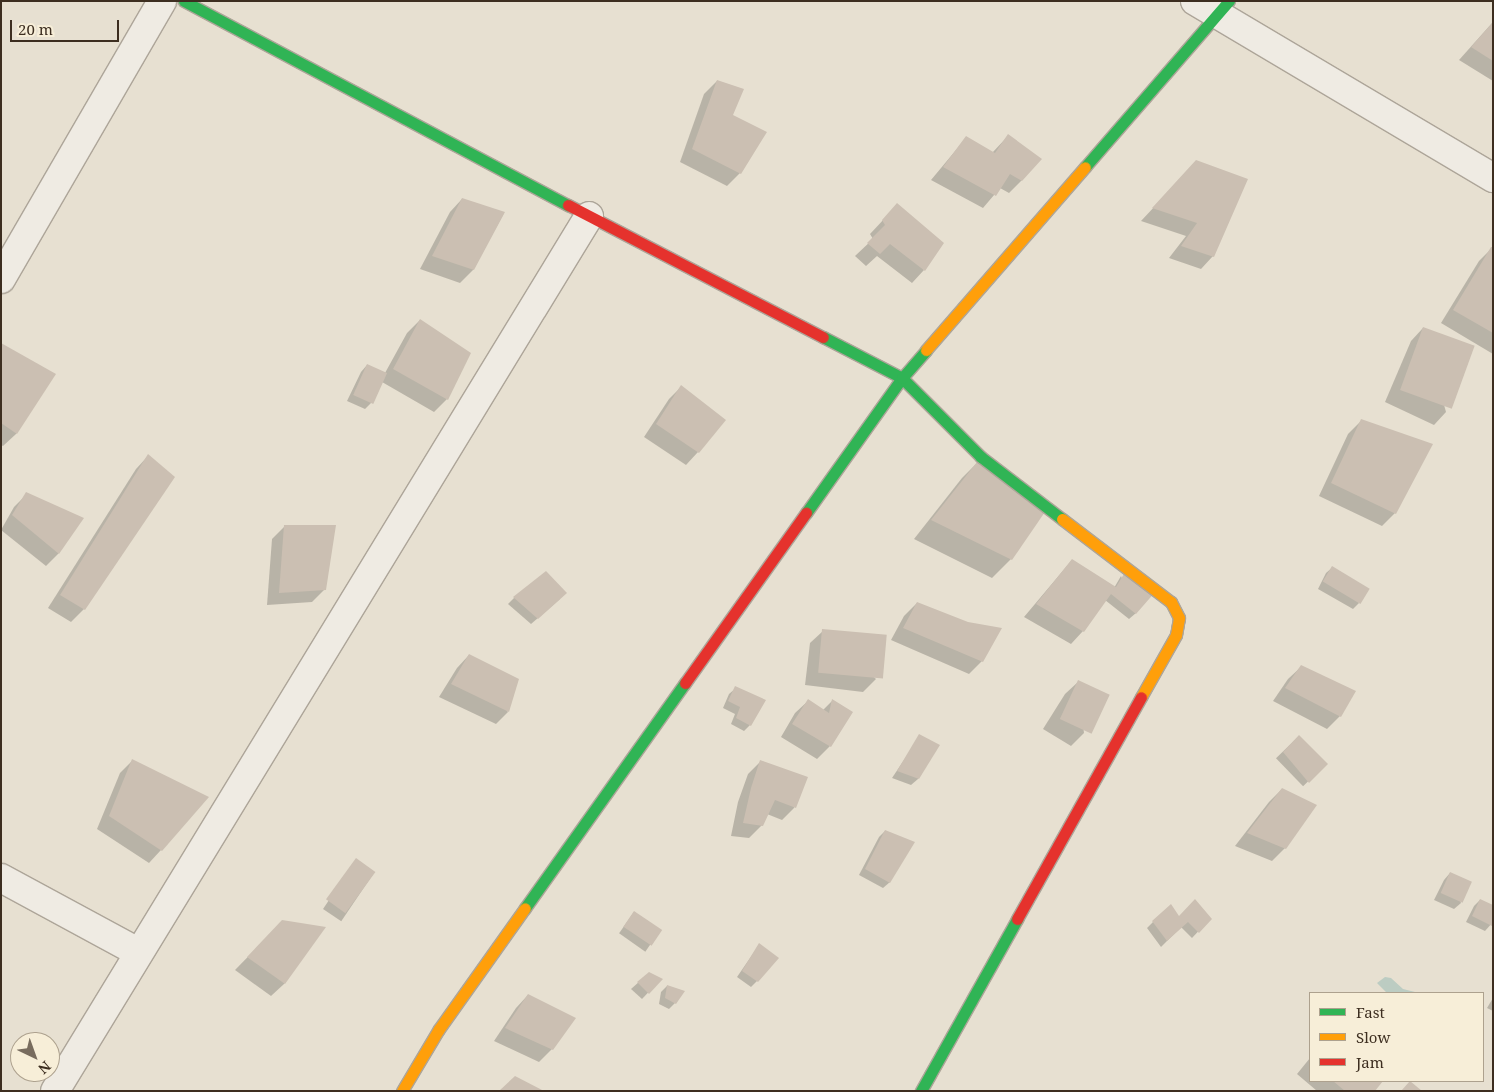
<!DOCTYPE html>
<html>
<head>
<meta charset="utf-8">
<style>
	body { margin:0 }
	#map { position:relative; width:1494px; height:1092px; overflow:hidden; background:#e7e0d1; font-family:"Noto Serif",serif }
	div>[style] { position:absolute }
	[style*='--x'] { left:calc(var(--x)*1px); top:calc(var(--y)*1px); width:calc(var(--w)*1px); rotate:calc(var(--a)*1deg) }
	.water>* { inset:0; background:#bcccc2 }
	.shadow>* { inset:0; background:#0003; transform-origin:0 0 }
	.building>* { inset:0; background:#cbbfb2; transform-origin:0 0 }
	.roads { filter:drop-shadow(1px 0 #ada599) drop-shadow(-1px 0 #ada599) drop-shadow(0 1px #ada599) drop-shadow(0 -1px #ada599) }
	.street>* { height:28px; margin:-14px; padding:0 14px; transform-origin:14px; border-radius:14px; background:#efebe3 }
	.fast>* { height:11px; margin:-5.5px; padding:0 5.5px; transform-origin:5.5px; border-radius:5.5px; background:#30b455 }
	.slow>* { height:11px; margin:-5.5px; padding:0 5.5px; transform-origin:5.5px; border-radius:5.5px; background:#ff9f0a }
	.jam>* { height:11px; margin:-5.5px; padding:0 5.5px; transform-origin:5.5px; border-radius:5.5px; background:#e5322d }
	span { translate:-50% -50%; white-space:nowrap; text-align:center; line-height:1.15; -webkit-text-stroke:4px #f7eed8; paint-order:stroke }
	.frame { position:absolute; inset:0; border:2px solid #3d2e20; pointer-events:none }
	.legend { position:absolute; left:1309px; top:992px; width:175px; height:90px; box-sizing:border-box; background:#f7eed8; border:1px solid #ada18e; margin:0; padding:6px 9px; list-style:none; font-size:15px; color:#3d2e20 }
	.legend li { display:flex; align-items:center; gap:10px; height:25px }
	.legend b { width:25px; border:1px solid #ada18e }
	.north { position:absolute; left:10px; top:1032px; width:50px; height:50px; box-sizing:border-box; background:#f7eed8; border:1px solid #ada18e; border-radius:50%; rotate:138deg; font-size:14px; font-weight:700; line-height:20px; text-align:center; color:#3d2e20 }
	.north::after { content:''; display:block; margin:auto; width:18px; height:22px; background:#786c5e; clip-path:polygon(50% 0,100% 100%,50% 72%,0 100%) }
	.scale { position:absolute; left:10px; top:20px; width:109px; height:22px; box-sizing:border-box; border:2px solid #3d2e20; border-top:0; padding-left:6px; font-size:15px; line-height:18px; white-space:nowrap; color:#3d2e20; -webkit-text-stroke:4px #f7eed8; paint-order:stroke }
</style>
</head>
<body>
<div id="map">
	<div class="water">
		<div style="clip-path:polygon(1385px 977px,1391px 978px,1403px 989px,1419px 993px,1387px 993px,1377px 983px)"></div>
	</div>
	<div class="shadow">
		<div style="clip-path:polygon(1493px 22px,1493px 81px,1459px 60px)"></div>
		<div style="clip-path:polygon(717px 81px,731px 116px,740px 173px,727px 186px,680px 162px,704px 94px)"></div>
		<div style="clip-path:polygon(1008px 136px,1022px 180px,1009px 193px,1000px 188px,983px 208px,931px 180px,966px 138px,992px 153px)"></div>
		<div style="clip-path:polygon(1184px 175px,1213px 256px,1201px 269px,1169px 258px,1186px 236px,1141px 221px)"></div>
		<div style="clip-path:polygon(462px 199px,504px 213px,473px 270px,460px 283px,420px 269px,450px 212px)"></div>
		<div style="clip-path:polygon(885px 218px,924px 270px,912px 283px,877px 256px,866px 266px,855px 256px,873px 239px,870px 234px)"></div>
		<div style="clip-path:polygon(1492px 248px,1493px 249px,1493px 354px,1441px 323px,1479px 261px)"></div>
		<div style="clip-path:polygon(420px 320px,447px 399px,434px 412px,382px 382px,371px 403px,365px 409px,347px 401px,361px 372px,367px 365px,385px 373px,407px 333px)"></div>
		<div style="clip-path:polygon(1423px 328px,1446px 412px,1434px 425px,1385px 402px,1411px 341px)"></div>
		<div style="clip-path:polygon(1px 345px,54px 375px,16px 434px,3px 446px,1px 445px)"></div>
		<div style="clip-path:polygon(681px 387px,698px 452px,686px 465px,644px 437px,669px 399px)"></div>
		<div style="clip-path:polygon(1361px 421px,1395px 513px,1382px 526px,1319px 496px,1348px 434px)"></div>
		<div style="clip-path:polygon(148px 456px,84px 609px,71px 622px,48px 608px,136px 469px)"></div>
		<div style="clip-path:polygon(981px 459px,1011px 559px,992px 578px,914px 539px,962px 478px)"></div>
		<div style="clip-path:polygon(27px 494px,82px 518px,58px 554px,46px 566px,1px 530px,14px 507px)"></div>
		<div style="clip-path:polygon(285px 526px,325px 589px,312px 602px,267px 605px,272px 539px)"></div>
		<div style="clip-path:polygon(1072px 560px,1114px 588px,1121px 576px,1136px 613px,1129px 619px,1105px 600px,1083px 631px,1071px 644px,1024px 617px)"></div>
		<div style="clip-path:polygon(1333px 567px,1359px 603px,1353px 609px,1318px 589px,1326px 573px)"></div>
		<div style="clip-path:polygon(514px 598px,560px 599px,531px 624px,508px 604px)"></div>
		<div style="clip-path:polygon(917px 603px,982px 661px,969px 674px,891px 640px,904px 616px)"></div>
		<div style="clip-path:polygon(823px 631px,876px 679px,863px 692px,805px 685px,810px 643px)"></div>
		<div style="clip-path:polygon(469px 655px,508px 712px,496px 724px,439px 697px,457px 668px)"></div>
		<div style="clip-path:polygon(1301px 667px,1340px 716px,1327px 729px,1273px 701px,1288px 679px)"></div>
		<div style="clip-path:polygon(1078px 682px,1084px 733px,1071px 746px,1043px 729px,1065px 694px)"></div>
		<div style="clip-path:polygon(736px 688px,750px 725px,744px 731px,731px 724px,735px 714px,723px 708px,729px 694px)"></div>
		<div style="clip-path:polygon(808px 701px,823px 710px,832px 701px,830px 746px,817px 759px,781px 737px,795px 713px)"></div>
		<div style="clip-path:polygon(920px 736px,918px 779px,911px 785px,892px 778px)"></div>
		<div style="left:1299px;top:736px;width:39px;height:32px;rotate:46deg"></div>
		<div style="clip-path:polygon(132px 761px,161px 850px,149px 863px,97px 829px,120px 773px)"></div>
		<div style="clip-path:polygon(761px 761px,807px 778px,794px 808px,782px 820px,767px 814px,762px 825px,749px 838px,731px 836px,738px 802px,748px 774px)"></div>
		<div style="clip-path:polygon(1282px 789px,1285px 848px,1272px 861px,1235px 846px,1269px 802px)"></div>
		<div style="clip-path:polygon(885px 831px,890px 882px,883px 888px,859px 875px,879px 837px)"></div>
		<div style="left:356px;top:860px;width:22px;height:59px;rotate:34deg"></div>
		<div style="clip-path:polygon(1450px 873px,1461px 903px,1454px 909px,1434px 900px,1444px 880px)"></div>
		<div style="clip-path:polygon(1480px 900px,1493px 906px,1493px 922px,1485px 931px,1466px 922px,1474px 906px)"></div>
		<div style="left:634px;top:912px;width:32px;height:26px;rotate:35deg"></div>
		<div style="clip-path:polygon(1210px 919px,1192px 938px,1181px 927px,1161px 947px,1147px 928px,1153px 922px)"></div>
		<div style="clip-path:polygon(323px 928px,284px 984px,271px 996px,235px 970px,270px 934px)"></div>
		<div style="clip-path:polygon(759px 945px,757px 981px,751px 987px,737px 977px)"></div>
		<div style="clip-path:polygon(649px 973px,661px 979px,642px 999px,631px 989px)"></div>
		<div style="clip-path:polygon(667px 986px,675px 1003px,669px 1009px,659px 1004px,661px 992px)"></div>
		<div style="clip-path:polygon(528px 995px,552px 1049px,539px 1062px,494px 1041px,516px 1008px)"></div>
		<div style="clip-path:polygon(1493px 998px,1493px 1011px,1487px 1008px)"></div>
		<div style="clip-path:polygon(1310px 1058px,1310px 1081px,1381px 1081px,1373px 1091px,1317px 1091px,1297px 1074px)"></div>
	</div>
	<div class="building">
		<div style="clip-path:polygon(1493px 22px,1493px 61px,1471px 47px)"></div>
		<div style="clip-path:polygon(717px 80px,744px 89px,733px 115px,767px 132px,741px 174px,692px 149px)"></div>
		<div style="clip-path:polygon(1008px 134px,1042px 159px,1022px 181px,1010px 174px,996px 196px,943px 167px,966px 136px,995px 153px)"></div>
		<div style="clip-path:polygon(1196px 160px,1248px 179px,1214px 257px,1181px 246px,1197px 223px,1152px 208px)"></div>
		<div style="clip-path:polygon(462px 198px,505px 212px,474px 270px,432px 256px)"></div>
		<div style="clip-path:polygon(897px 203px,944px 243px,925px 271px,890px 244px,880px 254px,867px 243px,885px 225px,882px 220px)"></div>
		<div style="clip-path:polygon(1491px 247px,1493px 247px,1493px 333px,1453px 310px)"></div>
		<div style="clip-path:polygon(420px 319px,471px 353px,448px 400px,393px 369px)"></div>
		<div style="left:1423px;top:327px;width:55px;height:67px;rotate:20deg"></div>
		<div style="clip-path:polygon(1px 343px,56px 374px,17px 434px,1px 423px)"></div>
		<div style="left:367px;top:364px;width:22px;height:34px;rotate:24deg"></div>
		<div style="clip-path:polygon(681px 385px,726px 420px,699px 453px,656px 424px)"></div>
		<div style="clip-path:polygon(1361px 419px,1433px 444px,1396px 514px,1331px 483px)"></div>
		<div style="clip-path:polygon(148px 454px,175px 477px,85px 610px,60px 595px)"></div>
		<div style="clip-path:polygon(981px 457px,1047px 509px,1012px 560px,931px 520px)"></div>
		<div style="clip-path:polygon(26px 492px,84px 518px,59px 554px,12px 515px)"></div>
		<div style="clip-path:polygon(284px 525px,336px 525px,326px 590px,279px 593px)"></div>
		<div style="clip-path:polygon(1072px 559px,1116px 587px,1127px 569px,1156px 591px,1136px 614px,1111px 594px,1084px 632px,1036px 604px)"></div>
		<div style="left:1332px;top:566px;width:44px;height:18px;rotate:31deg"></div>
		<div style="clip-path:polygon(546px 571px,567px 593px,538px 619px,513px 597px)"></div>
		<div style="clip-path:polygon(917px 602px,968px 622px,1002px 628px,983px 662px,903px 628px)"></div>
		<div style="left:822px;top:629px;width:65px;height:44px;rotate:5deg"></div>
		<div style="clip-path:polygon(469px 654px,519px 679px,509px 712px,451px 684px)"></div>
		<div style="clip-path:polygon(1301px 665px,1356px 691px,1341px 717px,1285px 688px)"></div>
		<div style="left:1078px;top:680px;width:35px;height:43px;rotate:25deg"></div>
		<div style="clip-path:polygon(735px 686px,766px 700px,751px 726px,736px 718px,740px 707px,728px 701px)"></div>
		<div style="clip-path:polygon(808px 699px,829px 713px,832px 699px,853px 712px,831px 747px,792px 724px)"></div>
		<div style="clip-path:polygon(919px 734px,940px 745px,919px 779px,897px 771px)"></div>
		<div style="clip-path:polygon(1299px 735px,1328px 764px,1309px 783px,1283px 752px)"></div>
		<div style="clip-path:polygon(132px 759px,209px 797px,162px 851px,109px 816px)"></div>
		<div style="clip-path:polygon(760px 760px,808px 777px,796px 808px,775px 800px,763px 826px,743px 823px,751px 788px)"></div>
		<div style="clip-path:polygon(1282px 788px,1317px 805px,1286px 849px,1247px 833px)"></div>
		<div style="clip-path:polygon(885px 830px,915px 842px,890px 883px,865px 869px)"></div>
		<div style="left:356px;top:858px;width:24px;height:51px;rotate:36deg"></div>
		<div style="left:1450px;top:872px;width:24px;height:23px;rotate:24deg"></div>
		<div style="clip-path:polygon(1195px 899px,1212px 919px,1199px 933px,1188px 922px,1167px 941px,1152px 921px,1171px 904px,1179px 916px)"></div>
		<div style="clip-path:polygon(1480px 899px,1493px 905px,1492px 926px,1472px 916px)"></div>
		<div style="left:634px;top:911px;width:34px;height:19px;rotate:34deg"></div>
		<div style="clip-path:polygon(282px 920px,326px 927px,285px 984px,247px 957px)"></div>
		<div style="clip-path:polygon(759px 943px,779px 958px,758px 982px,742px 971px)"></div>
		<div style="clip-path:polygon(649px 972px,663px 979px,649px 994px,637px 982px)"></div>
		<div style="clip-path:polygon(667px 985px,685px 991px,676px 1004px,665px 998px)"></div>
		<div style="clip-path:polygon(528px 994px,576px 1018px,553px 1050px,505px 1028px)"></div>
		<div style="clip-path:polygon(515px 1076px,544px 1091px,499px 1091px)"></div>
		<div style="clip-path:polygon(1333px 1081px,1383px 1081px,1375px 1091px,1345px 1091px)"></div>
		<div style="clip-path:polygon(1410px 1081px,1422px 1091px,1401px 1091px)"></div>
	</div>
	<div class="roads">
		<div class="street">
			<div style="--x:1195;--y:1;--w:347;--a:30.7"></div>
			<div style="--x:1;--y:279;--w:321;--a:-59.9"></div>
			<div style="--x:1;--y:878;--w:156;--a:28.4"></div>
			<div style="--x:55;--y:1091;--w:1025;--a:-58.6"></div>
		</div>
		<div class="fast">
			<div style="--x:184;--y:1;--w:435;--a:28"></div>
			<div style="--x:1085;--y:167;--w:220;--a:-49.1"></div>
			<div style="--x:823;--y:337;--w:89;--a:27.4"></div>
			<div style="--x:902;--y:378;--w:112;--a:45"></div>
			<div style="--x:981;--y:457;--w:102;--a:37.4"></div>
			<div style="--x:806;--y:513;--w:166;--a:-54.6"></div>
			<div style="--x:902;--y:378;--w:37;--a:-49"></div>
			<div style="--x:525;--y:908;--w:276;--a:-54.6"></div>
			<div style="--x:921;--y:1091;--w:197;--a:-60.8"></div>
		</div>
		<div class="slow">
			<div style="--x:926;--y:350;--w:242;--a:-49"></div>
			<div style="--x:1062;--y:519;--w:137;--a:37.3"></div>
			<div style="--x:1171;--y:602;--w:18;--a:63"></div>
			<div style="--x:1179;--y:618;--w:17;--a:100"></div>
			<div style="--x:1176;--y:635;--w:71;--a:119.4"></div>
			<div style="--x:402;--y:1091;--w:72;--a:-59.2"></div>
			<div style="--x:439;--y:1029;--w:148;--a:-54.6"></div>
		</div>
		<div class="jam">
			<div style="--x:568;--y:205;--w:287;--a:27.4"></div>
			<div style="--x:685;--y:683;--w:209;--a:-54.6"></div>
			<div style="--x:1017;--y:919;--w:254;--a:-60.8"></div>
		</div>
	</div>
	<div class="frame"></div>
	<ul class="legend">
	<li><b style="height:6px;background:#30b455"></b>Fast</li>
	<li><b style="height:6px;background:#ff9f0a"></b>Slow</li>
	<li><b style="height:6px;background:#e5322d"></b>Jam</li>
	</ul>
	<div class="north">N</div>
	<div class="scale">20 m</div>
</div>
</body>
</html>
